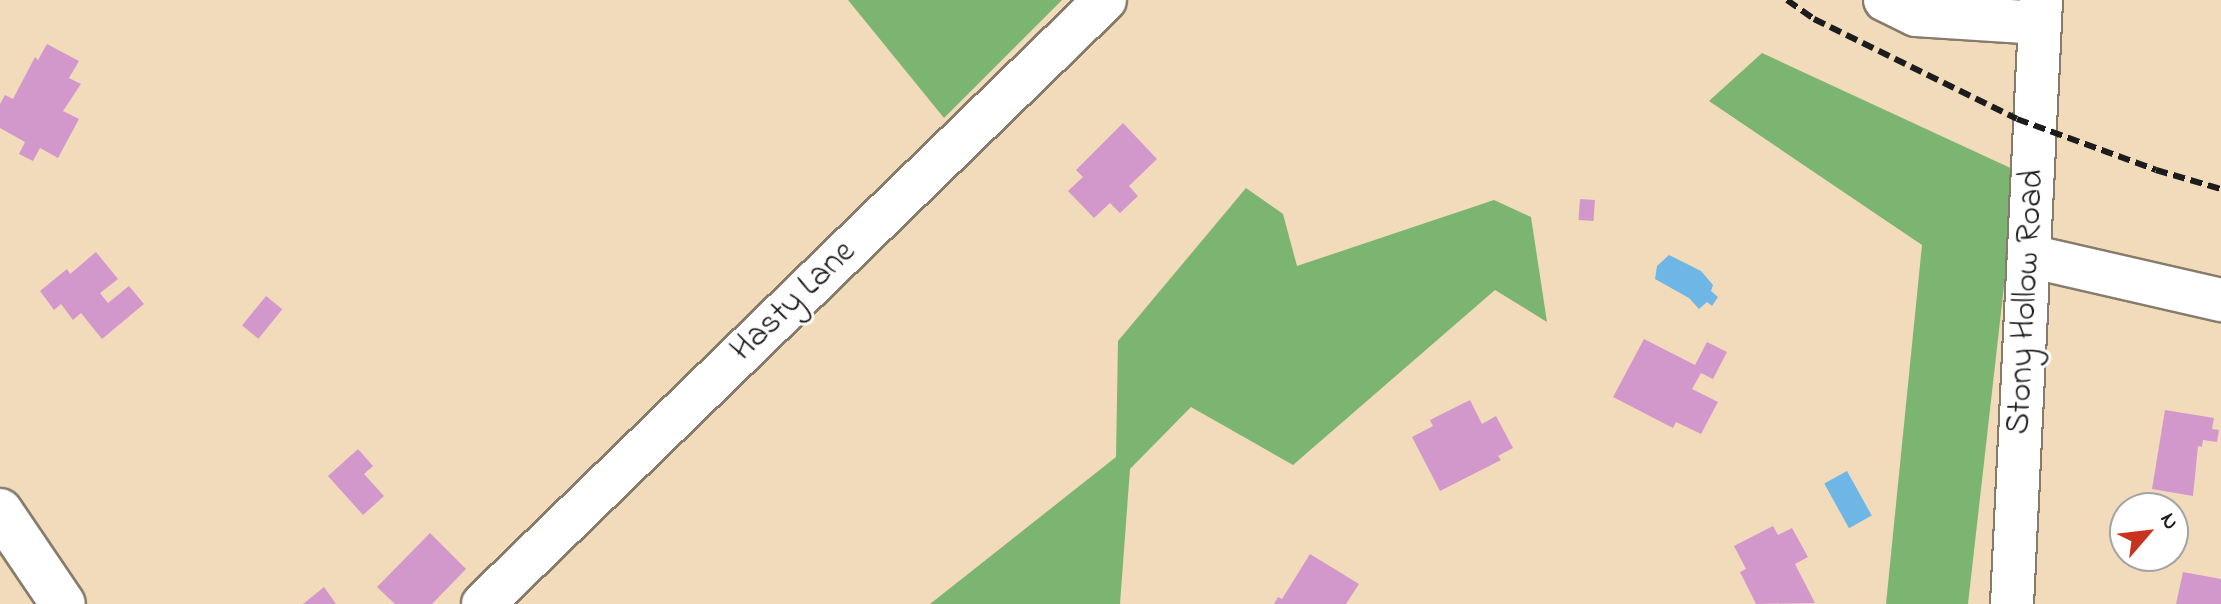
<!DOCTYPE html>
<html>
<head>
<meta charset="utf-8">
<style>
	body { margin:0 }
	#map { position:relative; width:2221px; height:604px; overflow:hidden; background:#f2dbbb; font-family:"Indie Flower",sans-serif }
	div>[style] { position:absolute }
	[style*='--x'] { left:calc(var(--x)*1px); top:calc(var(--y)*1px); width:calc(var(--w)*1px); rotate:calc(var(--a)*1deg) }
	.forest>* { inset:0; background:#7cb471 }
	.water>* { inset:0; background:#6eb6e6; transform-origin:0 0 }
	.building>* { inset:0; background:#d298cc; transform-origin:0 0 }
	.roads { filter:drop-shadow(2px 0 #877c6c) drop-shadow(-2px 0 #877c6c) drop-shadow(0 2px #877c6c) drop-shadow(0 -2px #877c6c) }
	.minor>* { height:42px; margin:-21px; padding:0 21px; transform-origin:21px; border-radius:21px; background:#fff }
	.major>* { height:44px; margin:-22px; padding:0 22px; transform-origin:22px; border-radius:22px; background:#fff }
	.rail>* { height:6px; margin-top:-3px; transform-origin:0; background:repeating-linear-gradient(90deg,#1c1c1c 0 12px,transparent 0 18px) }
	span { translate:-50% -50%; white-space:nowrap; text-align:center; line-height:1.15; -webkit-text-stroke:6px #fff; paint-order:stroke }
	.street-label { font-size:34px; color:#1c1c1c }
	.north { position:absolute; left:2109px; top:492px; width:80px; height:80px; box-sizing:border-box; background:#fff; border:2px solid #a4a4a4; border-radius:50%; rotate:62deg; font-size:22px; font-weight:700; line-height:32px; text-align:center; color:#1c1c1c }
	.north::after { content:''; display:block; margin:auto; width:28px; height:36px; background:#c8321e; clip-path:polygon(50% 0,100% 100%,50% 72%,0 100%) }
</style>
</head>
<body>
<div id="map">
	<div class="forest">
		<div style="clip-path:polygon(848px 0,1062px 0,944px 118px)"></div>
		<div style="clip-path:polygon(1762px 53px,2017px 171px,1968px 604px,1886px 604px,1922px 245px,1709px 101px)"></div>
		<div style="clip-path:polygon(1246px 188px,1283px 214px,1297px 266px,1494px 200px,1531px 217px,1547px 322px,1495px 290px,1293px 465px,1191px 407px,1130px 469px,1120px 604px,930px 604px,1116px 457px,1118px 341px)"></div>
	</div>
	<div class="water">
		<div style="clip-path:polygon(1669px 255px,1701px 271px,1713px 285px,1711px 291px,1718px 297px,1712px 306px,1707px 302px,1699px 309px,1689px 298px,1655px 279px,1657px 266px)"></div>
		<div style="left:1847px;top:471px;width:51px;height:26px;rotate:61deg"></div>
	</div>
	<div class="building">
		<div style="clip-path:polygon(47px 44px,79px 61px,69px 78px,81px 84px,63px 111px,79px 119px,58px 158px,40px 148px,33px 161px,19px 154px,25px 142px,0 128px,0 104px,5px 95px,13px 99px,35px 57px,38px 60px)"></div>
		<div style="clip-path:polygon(1123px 123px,1157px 159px,1129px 186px,1138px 196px,1120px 213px,1110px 203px,1094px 218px,1068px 191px,1083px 177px,1076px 170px)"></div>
		<div style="left:1580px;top:199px;width:15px;height:21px;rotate:4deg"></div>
		<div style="clip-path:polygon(96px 252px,118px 279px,100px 293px,108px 303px,129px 286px,144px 304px,102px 339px,81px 313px,73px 320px,61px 304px,54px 310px,40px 291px,67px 269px,70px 274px)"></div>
		<div style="left:266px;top:296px;width:21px;height:38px;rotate:39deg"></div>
		<div style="clip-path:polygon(1644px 339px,1695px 365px,1707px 342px,1727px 352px,1713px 379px,1701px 373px,1692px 389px,1718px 402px,1701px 434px,1676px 422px,1673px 428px,1613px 397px)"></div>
		<div style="clip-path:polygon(1470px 400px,1482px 424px,1496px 416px,1513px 448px,1498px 456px,1501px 460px,1440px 491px,1412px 437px,1433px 426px,1430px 420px)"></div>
		<div style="clip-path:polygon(2165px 410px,2214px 418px,2212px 429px,2219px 430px,2217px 442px,2203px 440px,2202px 447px,2198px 446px,2193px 496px,2152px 489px)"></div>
		<div style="clip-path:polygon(358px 449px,373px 466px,364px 474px,384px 496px,363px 515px,328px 476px)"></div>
		<div style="clip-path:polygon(1773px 526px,1778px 535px,1792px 528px,1808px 557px,1795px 564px,1815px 603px,1756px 604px,1740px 572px,1746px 569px,1734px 546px)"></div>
		<div style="clip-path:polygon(430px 533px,466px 569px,432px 604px,395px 604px,377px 587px)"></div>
		<div style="clip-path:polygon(1310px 554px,1359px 584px,1346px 604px,1274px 604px,1278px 597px,1282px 599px)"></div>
		<div style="clip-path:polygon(2183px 572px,2221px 579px,2221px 604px,2176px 604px)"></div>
		<div style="clip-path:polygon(324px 587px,336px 604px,303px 604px)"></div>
	</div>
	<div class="roads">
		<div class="minor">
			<div style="--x:1885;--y:0;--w:34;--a:26"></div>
			<div style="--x:1916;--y:15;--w:124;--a:3.7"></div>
			<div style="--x:2029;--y:256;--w:197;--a:12.9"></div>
			<div style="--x:483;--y:604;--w:867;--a:-44.16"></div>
			<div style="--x:2012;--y:604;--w:605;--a:-87.25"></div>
		</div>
		<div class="major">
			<div style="--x:0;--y:511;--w:112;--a:55.9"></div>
		</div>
	</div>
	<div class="rail">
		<div style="--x:1787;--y:0;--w:33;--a:35"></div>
		<div style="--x:1814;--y:19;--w:226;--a:26.2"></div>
		<div style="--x:2017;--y:119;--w:148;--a:20.1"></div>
		<div style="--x:2156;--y:170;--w:68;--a:16.3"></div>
	</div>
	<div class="street-label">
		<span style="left:794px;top:302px;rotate:-44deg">Hasty Lane</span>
		<span style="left:2027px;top:302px;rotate:-87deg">Stony Hollow Road</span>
	</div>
	<div class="north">N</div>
</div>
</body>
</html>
